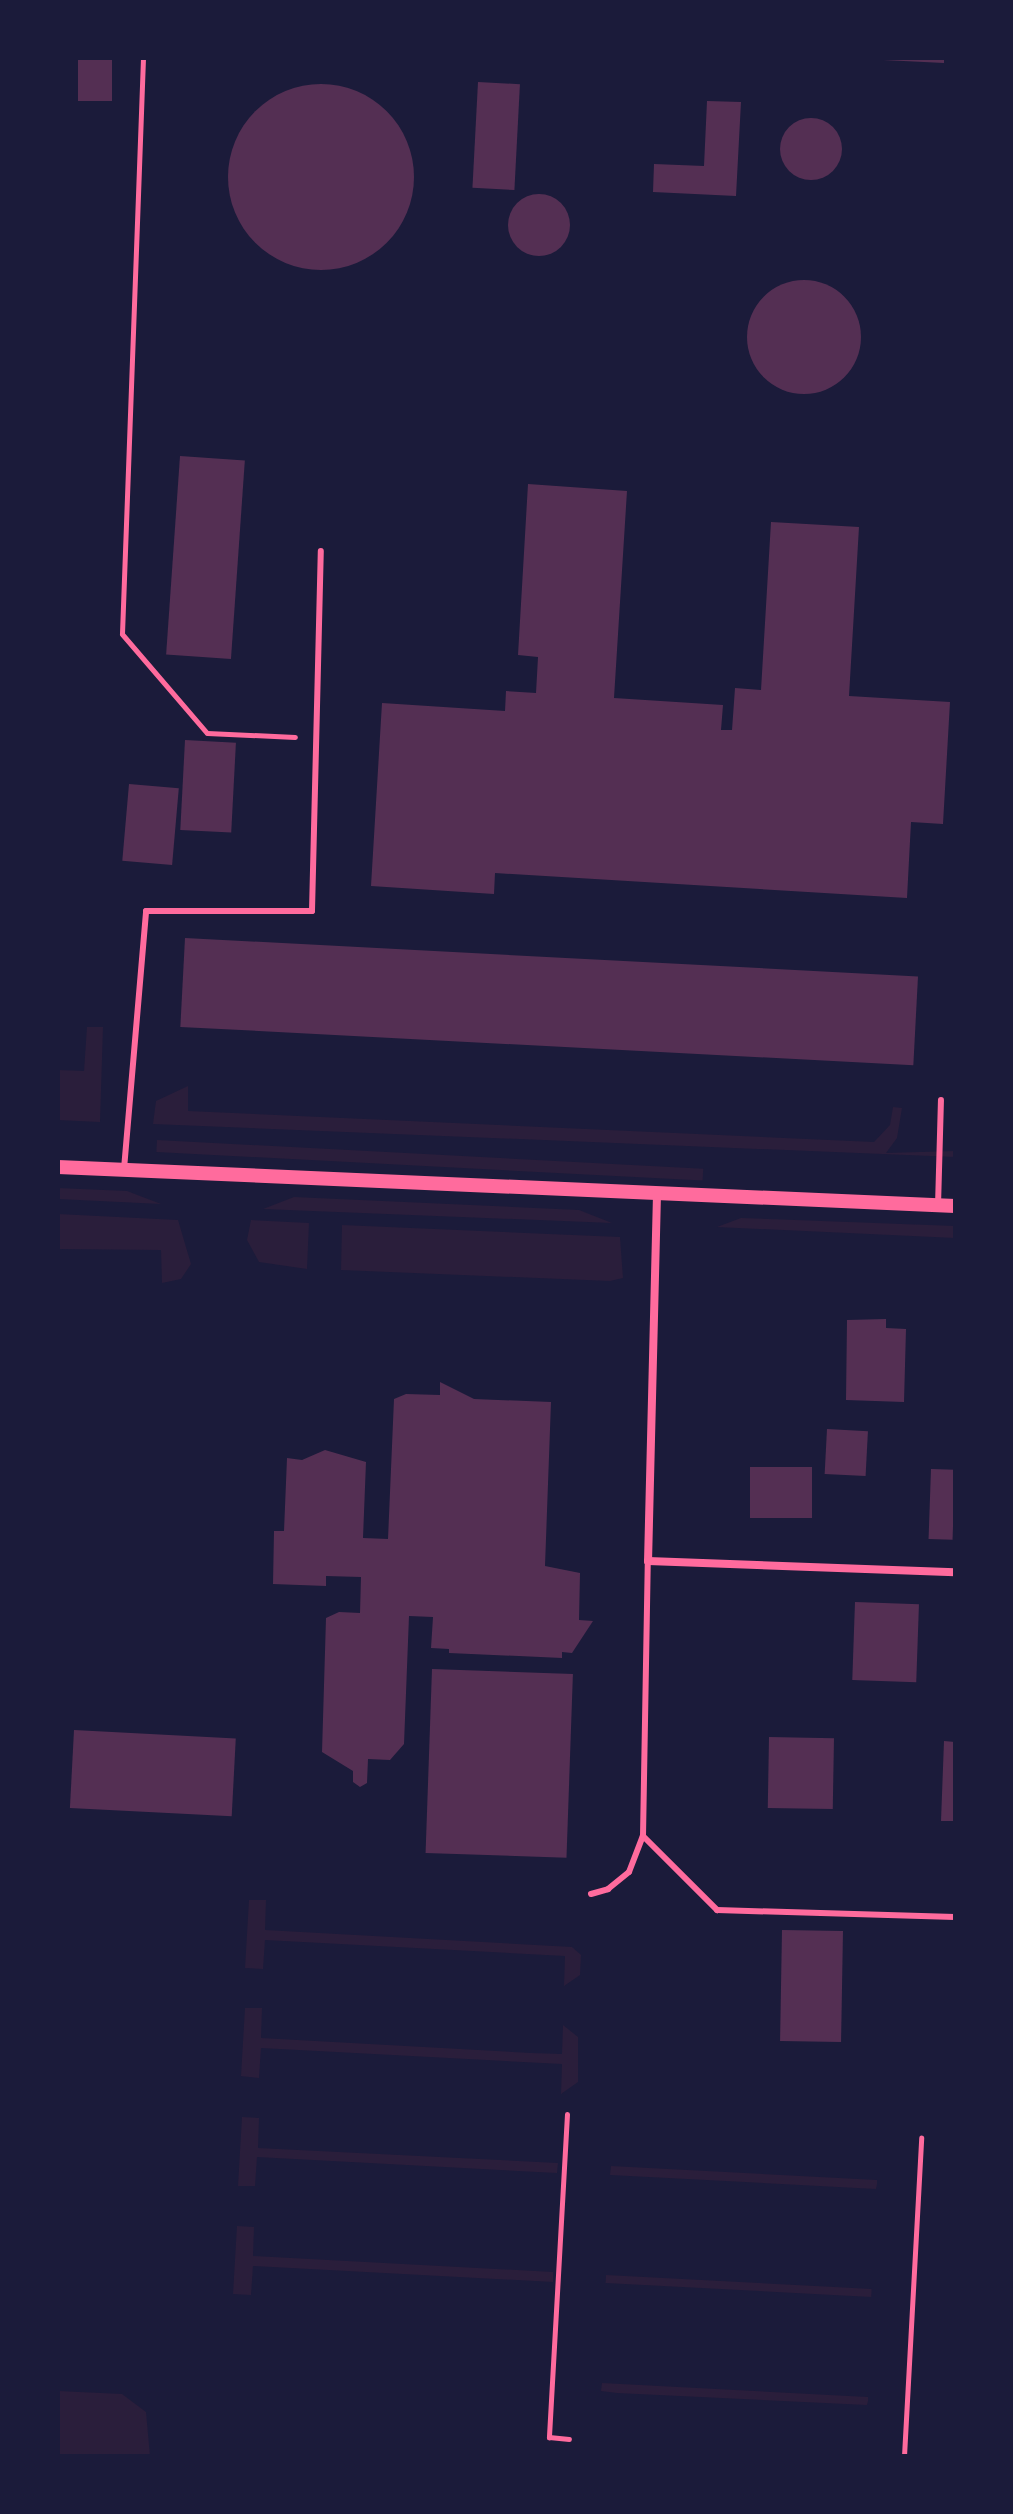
<!DOCTYPE html>
<html>
<head>
<meta charset="utf-8">
<style>
	body { margin:0 }
	#map { position:relative; width:1013px; height:2514px; overflow:hidden; background:#1b1b3a; font-family:"Times New Roman",serif }
	div>[style] { position:absolute }
	[style*='--x'] { left:calc(var(--x)*1px); top:calc(var(--y)*1px); width:calc(var(--w)*1px); rotate:calc(var(--a)*1deg) }
	.green>* { inset:0; background:#2a1e3b; transform-origin:0 0 }
	.building>* { inset:0; background:#542f53; transform-origin:0 0 }
	.round { border-radius:50% }
	.path>* { height:5px; margin:-2.5px; padding:0 2.5px; transform-origin:2.5px; border-radius:2.5px; background:#ff6b9d }
	.service>* { height:6px; margin:-3px; padding:0 3px; transform-origin:3px; border-radius:3px; background:#ff6b9d }
	.minor>* { height:8px; margin:-4px; padding:0 4px; transform-origin:4px; border-radius:4px; background:#ff6b9d }
	.tertiary>* { height:14px; margin:-7px; padding:0 7px; transform-origin:7px; border-radius:7px; background:#ff6b9d }
	span { translate:-50% -50%; white-space:nowrap; text-align:center; line-height:1.15; -webkit-text-stroke:8px #1b1b3a; paint-order:stroke }
	.frame { position:absolute; inset:0; border:60px solid #1b1b3a; pointer-events:none }
</style>
</head>
<body>
<div id="map">
	<div class="green">
		<div style="clip-path:polygon(87px 1027px,103px 1027px,100px 1122px,58px 1120px,58px 1070px,84px 1071px)"></div>
		<div style="clip-path:polygon(188px 1086px,188px 1111px,874px 1142px,890px 1125px,893px 1107px,902px 1108px,897px 1138px,886px 1153px,955px 1151px,955px 1157px,153px 1124px,156px 1101px)"></div>
		<div style="left:157px;top:1140px;width:547px;height:12px;rotate:3deg"></div>
		<div style="clip-path:polygon(58px 1188px,127px 1191px,161px 1204px,58px 1199px)"></div>
		<div style="clip-path:polygon(294px 1197px,579px 1210px,612px 1223px,263px 1209px)"></div>
		<div style="clip-path:polygon(58px 1214px,178px 1220px,191px 1264px,181px 1279px,162px 1283px,161px 1250px,58px 1249px)"></div>
		<div style="clip-path:polygon(741px 1218px,955px 1226px,955px 1238px,717px 1227px)"></div>
		<div style="clip-path:polygon(251px 1220px,309px 1223px,307px 1269px,259px 1262px,247px 1240px)"></div>
		<div style="clip-path:polygon(342px 1225px,620px 1237px,623px 1278px,610px 1281px,341px 1270px)"></div>
		<div style="clip-path:polygon(249px 1900px,266px 1900px,265px 1930px,572px 1947px,581px 1955px,580px 1975px,564px 1986px,565px 1956px,265px 1940px,263px 1969px,245px 1968px)"></div>
		<div style="clip-path:polygon(245px 2008px,262px 2008px,261px 2038px,531px 2053px,562px 2054px,563px 2025px,578px 2037px,578px 2082px,561px 2094px,562px 2064px,261px 2048px,259px 2078px,241px 2076px)"></div>
		<div style="clip-path:polygon(242px 2117px,259px 2118px,258px 2148px,558px 2163px,557px 2173px,257px 2157px,255px 2186px,238px 2186px)"></div>
		<div style="clip-path:polygon(611px 2166px,877px 2180px,877px 2184px,876px 2189px,610px 2175px)"></div>
		<div style="clip-path:polygon(237px 2226px,254px 2227px,253px 2256px,553px 2272px,553px 2282px,253px 2266px,251px 2295px,233px 2294px)"></div>
		<div style="left:606px;top:2275px;width:266px;height:8px;rotate:3deg"></div>
		<div style="clip-path:polygon(602px 2383px,868px 2397px,868px 2401px,867px 2405px,617px 2393px,601px 2391px)"></div>
		<div style="clip-path:polygon(58px 2391px,122px 2394px,146px 2412px,150px 2456px,58px 2456px)"></div>
	</div>
	<div class="building">
		<div style="left:78px;top:58px;width:34px;height:43px"></div>
		<div style="clip-path:polygon(883px 58px,944px 58px,944px 63px,883px 60px)"></div>
		<div style="left:478px;top:82px;width:42px;height:106px;rotate:3deg"></div>
		<div class="round" style="left:228px;top:84px;width:186px;height:186px"></div>
		<div style="clip-path:polygon(707px 101px,741px 102px,736px 196px,653px 192px,654px 164px,704px 166px)"></div>
		<div class="round" style="left:780px;top:118px;width:62px;height:62px"></div>
		<div class="round" style="left:508px;top:194px;width:62px;height:62px"></div>
		<div class="round" style="left:747px;top:280px;width:114px;height:114px"></div>
		<div style="left:180px;top:456px;width:65px;height:199px;rotate:4deg"></div>
		<div style="clip-path:polygon(528px 484px,627px 491px,614px 698px,723px 705px,721px 730px,732px 730px,735px 688px,761px 690px,771px 522px,859px 527px,849px 696px,950px 702px,943px 824px,911px 822px,907px 898px,495px 873px,494px 894px,371px 886px,382px 703px,505px 711px,506px 691px,536px 693px,538px 657px,518px 655px)"></div>
		<div style="left:185px;top:740px;width:51px;height:90px;rotate:3deg"></div>
		<div style="left:129px;top:784px;width:50px;height:77px;rotate:5deg"></div>
		<div style="left:185px;top:938px;width:734px;height:89px;rotate:3deg"></div>
		<div style="clip-path:polygon(886px 1319px,886px 1328px,906px 1329px,904px 1402px,846px 1400px,847px 1320px)"></div>
		<div style="clip-path:polygon(440px 1382px,474px 1399px,551px 1402px,545px 1566px,580px 1573px,579px 1620px,593px 1621px,572px 1653px,562px 1652px,562px 1658px,449px 1653px,449px 1649px,431px 1648px,433px 1617px,409px 1616px,404px 1744px,390px 1760px,368px 1759px,367px 1783px,360px 1787px,353px 1782px,353px 1771px,322px 1752px,326px 1618px,339px 1612px,360px 1613px,361px 1577px,326px 1576px,326px 1586px,273px 1584px,274px 1531px,284px 1531px,287px 1458px,302px 1460px,325px 1450px,366px 1462px,363px 1538px,388px 1539px,394px 1399px,406px 1394px,440px 1395px)"></div>
		<div style="left:827px;top:1429px;width:41px;height:45px;rotate:3deg"></div>
		<div style="left:750px;top:1467px;width:62px;height:51px"></div>
		<div style="left:931px;top:1469px;width:24px;height:70px;rotate:2deg"></div>
		<div style="left:855px;top:1602px;width:64px;height:78px;rotate:2deg"></div>
		<div style="left:432px;top:1669px;width:141px;height:184px;rotate:2deg"></div>
		<div style="left:74px;top:1730px;width:162px;height:78px;rotate:3deg"></div>
		<div style="left:769px;top:1737px;width:65px;height:71px;rotate:1deg"></div>
		<div style="clip-path:polygon(944px 1741px,955px 1742px,955px 1821px,941px 1821px)"></div>
		<div style="left:782px;top:1930px;width:61px;height:111px;rotate:1deg"></div>
	</div>
	<div class="path">
		<div style="--x:143;--y:58;--w:576;--a:92.09"></div>
		<div style="--x:122;--y:634;--w:130;--a:49.4"></div>
		<div style="--x:207;--y:733;--w:88;--a:2.6"></div>
		<div style="--x:567;--y:2114;--w:324;--a:93.2"></div>
		<div style="--x:549;--y:2437;--w:20;--a:6"></div>
		<div style="--x:904;--y:2456;--w:319;--a:-86.9"></div>
	</div>
	<div class="service">
		<div style="--x:124;--y:1169;--w:259;--a:-85.1"></div>
		<div style="--x:146;--y:911;--w:166;--a:0"></div>
		<div style="--x:312;--y:911;--w:360;--a:-88.6"></div>
		<div style="--x:938;--y:1206;--w:106;--a:-88.4"></div>
		<div style="--x:643;--y:1836;--w:105;--a:45"></div>
		<div style="--x:717;--y:1910;--w:238;--a:1.7"></div>
		<div style="--x:591;--y:1894;--w:18;--a:-16"></div>
		<div style="--x:608;--y:1889;--w:27;--a:-39"></div>
		<div style="--x:629;--y:1872;--w:39;--a:-69"></div>
		<div style="--x:643;--y:1836;--w:275;--a:-89"></div>
	</div>
	<div class="minor">
		<div style="--x:657;--y:1194;--w:367;--a:91.4"></div>
		<div style="--x:648;--y:1561;--w:307;--a:2.1"></div>
	</div>
	<div class="tertiary">
		<div style="--x:58;--y:1167;--w:898;--a:2.49"></div>
	</div>
	<div class="frame"></div>
</div>
</body>
</html>
